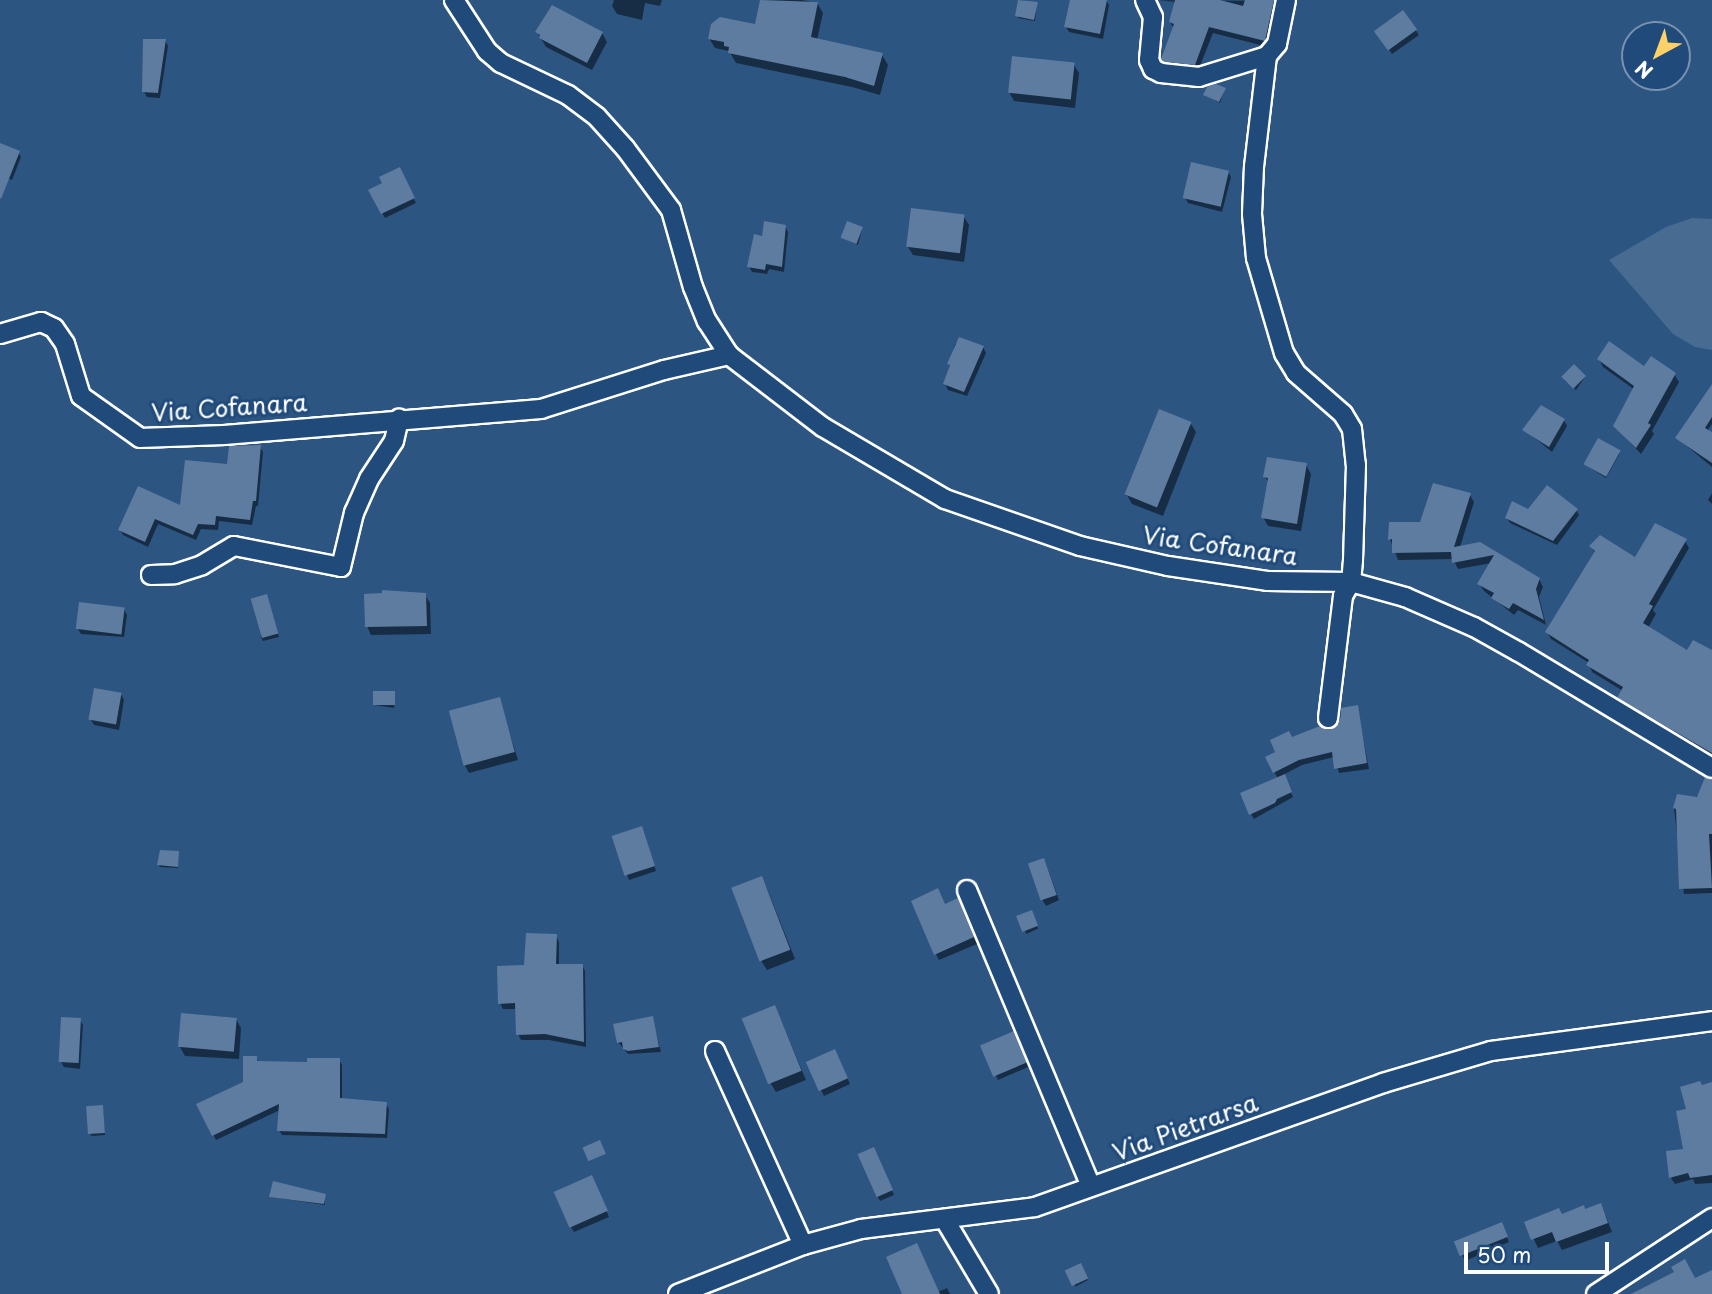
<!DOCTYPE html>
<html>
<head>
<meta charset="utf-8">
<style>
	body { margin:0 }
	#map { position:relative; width:1712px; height:1294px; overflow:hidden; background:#2c5582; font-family:"Playpen Sans",sans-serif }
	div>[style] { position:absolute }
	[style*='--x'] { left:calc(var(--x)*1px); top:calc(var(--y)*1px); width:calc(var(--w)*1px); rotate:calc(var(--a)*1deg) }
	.green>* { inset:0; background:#486b92 }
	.shadow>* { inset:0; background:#0007; transform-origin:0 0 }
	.building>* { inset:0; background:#5e7c9f; transform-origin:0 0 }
	.roads { filter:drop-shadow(2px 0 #fff) drop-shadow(-2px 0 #fff) drop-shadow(0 2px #fff) drop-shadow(0 -2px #fff) }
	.minor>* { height:18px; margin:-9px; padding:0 9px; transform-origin:9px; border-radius:9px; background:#1f4a7a }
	span { translate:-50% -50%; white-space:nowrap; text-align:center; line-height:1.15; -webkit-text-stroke:6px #1f4a7a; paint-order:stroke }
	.street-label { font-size:24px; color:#fff }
	.north { position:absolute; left:1621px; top:21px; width:70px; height:70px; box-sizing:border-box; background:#1f4a7a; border:2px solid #7992af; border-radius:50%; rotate:221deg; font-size:19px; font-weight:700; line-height:28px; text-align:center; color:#fff }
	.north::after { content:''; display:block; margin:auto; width:24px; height:32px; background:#ffd166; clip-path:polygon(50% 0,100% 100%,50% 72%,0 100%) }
	.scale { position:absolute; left:1464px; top:1242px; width:145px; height:32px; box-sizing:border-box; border:4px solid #fff; border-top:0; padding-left:9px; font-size:21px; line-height:24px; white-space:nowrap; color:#fff; -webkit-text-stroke:5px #1f4a7a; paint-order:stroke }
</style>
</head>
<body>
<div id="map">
	<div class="green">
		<div style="clip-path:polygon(1692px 218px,1712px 219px,1712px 350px,1695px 347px,1673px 334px,1609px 260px,1666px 227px)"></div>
	</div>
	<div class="shadow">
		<div style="clip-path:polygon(614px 0,662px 0,660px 6px,645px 3px,642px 20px,617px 14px,612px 6px)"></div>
		<div style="clip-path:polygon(762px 0,802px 0,817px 3px,823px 13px,817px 40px,882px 55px,888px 65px,880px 95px,852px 87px,736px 63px,729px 51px,715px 48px,709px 38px,756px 27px)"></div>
		<div style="clip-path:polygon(1020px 0,1037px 4px,1035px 21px,1018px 18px)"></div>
		<div style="clip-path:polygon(1072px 0,1106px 0,1109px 5px,1103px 39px,1069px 32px,1066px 27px)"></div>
		<div style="clip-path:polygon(1158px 0,1273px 1px,1277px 8px,1268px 47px,1213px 33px,1198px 71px,1167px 67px,1164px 60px,1174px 29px,1170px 22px,1176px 2px)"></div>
		<div style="clip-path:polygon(1403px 12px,1419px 35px,1392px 54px,1380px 36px)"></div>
		<div style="clip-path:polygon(537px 32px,602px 33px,607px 42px,592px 70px,546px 47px)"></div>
		<div style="clip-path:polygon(165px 40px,168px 46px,160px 98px,147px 97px,144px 92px)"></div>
		<div style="clip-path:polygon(1074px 65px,1079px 73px,1075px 108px,1014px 101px,1009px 92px)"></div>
		<div style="clip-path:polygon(1224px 90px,1220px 103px,1205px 95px)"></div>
		<div style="clip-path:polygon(0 145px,18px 152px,21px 157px,12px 180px,0 175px)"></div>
		<div style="clip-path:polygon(399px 169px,416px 203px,385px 218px,370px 191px,385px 183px)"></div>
		<div style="clip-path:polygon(1228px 172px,1231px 177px,1222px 212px,1188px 203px,1185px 198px)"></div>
		<div style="clip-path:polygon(964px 217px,969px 225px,964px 262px,913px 255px,908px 247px)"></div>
		<div style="clip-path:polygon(785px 226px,788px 232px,784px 272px,769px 269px,767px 274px,752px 272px,749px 266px,763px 238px)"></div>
		<div style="clip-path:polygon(862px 229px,858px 245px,843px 238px)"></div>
		<div style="clip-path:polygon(955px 344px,983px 347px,986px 353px,967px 396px,948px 390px,945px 384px)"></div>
		<div style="clip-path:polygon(1599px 359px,1674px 374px,1679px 382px,1652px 431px,1654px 434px,1641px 454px,1615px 426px,1635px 390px,1603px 367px)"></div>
		<div style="clip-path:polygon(1585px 377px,1576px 390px,1564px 380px)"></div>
		<div style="clip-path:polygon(1712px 404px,1712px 424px,1707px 431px,1712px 434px,1712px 467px,1677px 438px)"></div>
		<div style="clip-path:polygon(1564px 420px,1567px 426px,1552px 452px,1525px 430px)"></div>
		<div style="clip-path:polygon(1191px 424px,1196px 432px,1163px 516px,1132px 504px,1127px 495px)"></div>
		<div style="clip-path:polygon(260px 447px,263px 452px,258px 506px,256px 506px,252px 525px,219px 521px,218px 530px,201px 529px,196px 540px,158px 524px,148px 547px,123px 535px,120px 530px,182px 508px,228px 466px)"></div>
		<div style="clip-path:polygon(1620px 453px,1606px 478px,1583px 463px)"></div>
		<div style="clip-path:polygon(1306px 465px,1311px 474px,1301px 531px,1268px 526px,1263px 517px,1269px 483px,1265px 477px)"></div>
		<div style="clip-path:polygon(1712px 493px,1712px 504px,1708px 500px)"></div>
		<div style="clip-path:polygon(1470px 495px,1474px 502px,1460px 547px,1480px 544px,1539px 579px,1543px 587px,1539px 597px,1546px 625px,1518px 610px,1514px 615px,1484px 591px,1479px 584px,1492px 563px,1458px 569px,1453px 559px,1398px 560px,1390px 539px)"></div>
		<div style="clip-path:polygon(1576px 510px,1579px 515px,1557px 545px,1510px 523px,1507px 518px,1528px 511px)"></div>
		<div style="clip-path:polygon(1685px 541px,1689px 548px,1653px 610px,1656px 614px,1648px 628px,1688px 652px,1712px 652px,1712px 757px,1623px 705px,1619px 698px,1623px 691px,1592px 672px,1589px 663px,1551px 639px,1547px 632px,1595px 553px,1591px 546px,1635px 559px)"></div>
		<div style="clip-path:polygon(425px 595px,430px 603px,431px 634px,371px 635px,367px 626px)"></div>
		<div style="clip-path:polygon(268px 600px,279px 637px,263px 641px,261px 637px)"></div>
		<div style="clip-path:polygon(124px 609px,127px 615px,124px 637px,81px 634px,78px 629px)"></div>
		<div style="clip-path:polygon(121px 694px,124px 700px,119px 730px,94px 725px,91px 720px)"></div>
		<div style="clip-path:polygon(395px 695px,394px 708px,374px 705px)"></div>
		<div style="clip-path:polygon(499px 699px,518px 760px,469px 773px,464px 764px)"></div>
		<div style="clip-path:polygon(1357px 707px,1369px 769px,1339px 773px,1334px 757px,1302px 765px,1283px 775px,1293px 797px,1254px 819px,1251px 814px,1278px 779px,1267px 758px,1292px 739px,1332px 731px)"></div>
		<div style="clip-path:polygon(1712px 789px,1712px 893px,1684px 894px,1674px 808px)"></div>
		<div style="clip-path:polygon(644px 833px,656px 871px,629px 880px,614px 837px)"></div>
		<div style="clip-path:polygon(178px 853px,178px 868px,160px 867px,159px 865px)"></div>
		<div style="clip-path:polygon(1046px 864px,1059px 900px,1046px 906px,1043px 901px)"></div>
		<div style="clip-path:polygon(766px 886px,795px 959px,767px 970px,762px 962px)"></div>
		<div style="clip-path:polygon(945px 906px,961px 907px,977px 944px,939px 960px,936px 954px)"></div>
		<div style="left:1031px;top:913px;width:17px;height:13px;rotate:65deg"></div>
		<div style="clip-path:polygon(556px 936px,559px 942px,559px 966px,582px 965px,585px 971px,586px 1047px,549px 1040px,521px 1040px,518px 1034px,517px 1009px,503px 1009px,500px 1003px,526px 967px)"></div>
		<div style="clip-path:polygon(779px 1016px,806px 1080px,776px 1092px,771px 1084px)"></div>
		<div style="clip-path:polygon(652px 1018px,661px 1052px,628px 1054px,618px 1042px)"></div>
		<div style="clip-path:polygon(236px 1019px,241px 1028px,239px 1059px,185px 1056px,180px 1047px)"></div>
		<div style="clip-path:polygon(80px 1020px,83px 1025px,80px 1069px,64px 1067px,61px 1062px)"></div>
		<div style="clip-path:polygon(1016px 1038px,1028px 1067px,998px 1080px,983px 1047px)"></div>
		<div style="clip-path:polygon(838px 1056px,850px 1084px,824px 1096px,808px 1063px)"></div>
		<div style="clip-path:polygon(256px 1058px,259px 1063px,309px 1064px,339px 1060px,342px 1065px,342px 1100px,386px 1104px,389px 1109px,387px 1138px,282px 1135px,279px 1130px,280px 1110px,216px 1140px,198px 1105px,244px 1083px)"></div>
		<div style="clip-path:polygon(1712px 1085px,1712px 1183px,1695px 1184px,1693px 1179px,1675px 1184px,1671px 1178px,1685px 1150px,1688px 1110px,1702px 1087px)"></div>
		<div style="clip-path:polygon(103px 1109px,105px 1135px,92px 1136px,90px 1134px)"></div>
		<div style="clip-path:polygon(877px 1154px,894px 1195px,880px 1201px,877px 1196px)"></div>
		<div style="clip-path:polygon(594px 1182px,609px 1217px,574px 1232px,571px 1227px)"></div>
		<div style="clip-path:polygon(325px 1196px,325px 1205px,271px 1197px)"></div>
		<div style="clip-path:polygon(1585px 1211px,1605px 1214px,1612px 1232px,1562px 1250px,1557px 1241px,1538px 1248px,1526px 1223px)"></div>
		<div style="clip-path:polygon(1504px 1230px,1509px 1242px,1465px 1261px,1457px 1243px)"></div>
		<div style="left:1080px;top:1265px;width:17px;height:14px;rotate:62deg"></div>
		<div style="clip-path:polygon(947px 1288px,950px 1294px,904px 1294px,938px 1292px)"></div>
	</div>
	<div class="building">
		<div style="clip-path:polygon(760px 0,818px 2px,811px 37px,883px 53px,874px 86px,845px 77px,728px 53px,729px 47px,724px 46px,724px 42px,708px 39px,711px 24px,720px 17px,755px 24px)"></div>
		<div style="clip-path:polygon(1018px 0,1038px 2px,1034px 20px,1015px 16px)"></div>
		<div style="clip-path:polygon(1070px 0,1107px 0,1100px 34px,1064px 27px)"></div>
		<div style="clip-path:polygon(1175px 0,1220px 0,1243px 6px,1245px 0,1274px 0,1265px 41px,1209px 27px,1195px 65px,1164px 62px,1161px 59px,1174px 24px,1169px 22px)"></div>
		<div style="clip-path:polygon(552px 5px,603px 32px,587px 63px,539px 38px,540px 35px,535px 32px)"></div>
		<div style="left:1403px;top:10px;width:24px;height:36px;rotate:54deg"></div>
		<div style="clip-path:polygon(143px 39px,166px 39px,158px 93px,142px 92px)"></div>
		<div style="left:1012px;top:56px;width:63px;height:37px;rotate:6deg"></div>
		<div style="clip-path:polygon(1216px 84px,1226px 88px,1219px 102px,1203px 95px,1207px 87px)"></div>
		<div style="clip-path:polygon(0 143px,20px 151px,1px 199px,0 198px)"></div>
		<div style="left:1191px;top:162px;width:39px;height:37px;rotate:13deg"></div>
		<div style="clip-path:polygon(400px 167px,415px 198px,381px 214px,368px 190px,382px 183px,379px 177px)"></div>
		<div style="left:911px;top:208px;width:54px;height:39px;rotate:7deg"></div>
		<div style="clip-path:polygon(764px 221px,786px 225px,782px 267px,766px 264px,765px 270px,747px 267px,754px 234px,762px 236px)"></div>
		<div style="left:847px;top:221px;width:17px;height:18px;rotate:21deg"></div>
		<div style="clip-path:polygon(959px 337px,984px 346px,964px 392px,943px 384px,950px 365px,947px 364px)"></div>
		<div style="clip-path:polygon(1609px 341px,1644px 366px,1651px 356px,1676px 373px,1648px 423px,1651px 425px,1636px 448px,1613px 426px,1634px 386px,1597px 359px)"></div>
		<div style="left:1574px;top:364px;width:17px;height:18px;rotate:45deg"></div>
		<div style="clip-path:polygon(1712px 384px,1712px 417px,1705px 428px,1712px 432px,1712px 463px,1675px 438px)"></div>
		<div style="clip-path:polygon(1541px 405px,1565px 419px,1549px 447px,1522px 430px)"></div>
		<div style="left:1159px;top:409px;width:35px;height:92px;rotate:22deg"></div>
		<div style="left:1598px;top:438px;width:26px;height:30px;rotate:29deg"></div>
		<div style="clip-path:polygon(261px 445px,256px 501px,253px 501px,250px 520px,216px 516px,215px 525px,198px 524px,193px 535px,155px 519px,145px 542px,118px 530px,138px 486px,180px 505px,185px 460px,227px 464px,229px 446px)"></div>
		<div style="clip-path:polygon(1267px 457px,1307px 463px,1297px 524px,1261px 518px,1268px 478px,1263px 477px)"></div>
		<div style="clip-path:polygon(1433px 483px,1471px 493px,1454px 547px,1480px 542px,1540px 578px,1536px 589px,1544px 620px,1513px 603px,1509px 609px,1491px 598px,1494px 593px,1477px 584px,1494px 555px,1452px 563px,1451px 552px,1392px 553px,1392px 539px,1388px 540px,1389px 522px,1420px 522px)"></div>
		<div style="clip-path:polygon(1547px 485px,1578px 509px,1553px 541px,1505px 518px,1512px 501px,1528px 509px)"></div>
		<div style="clip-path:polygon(1655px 523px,1687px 539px,1649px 604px,1653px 606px,1643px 623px,1687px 650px,1693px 640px,1712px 650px,1712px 753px,1617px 698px,1623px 687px,1586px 665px,1589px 660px,1545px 632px,1595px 551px,1589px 546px,1600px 535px,1635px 557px)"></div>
		<div style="clip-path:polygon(382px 590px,426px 593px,427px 626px,365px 627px,364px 594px,382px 593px)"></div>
		<div style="left:267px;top:594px;width:41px;height:17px;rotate:74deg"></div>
		<div style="left:79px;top:602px;width:46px;height:27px;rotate:7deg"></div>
		<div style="left:94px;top:688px;width:28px;height:32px;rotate:10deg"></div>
		<div style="left:373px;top:691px;width:22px;height:14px"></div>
		<div style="left:500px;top:697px;width:57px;height:53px;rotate:75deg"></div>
		<div style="clip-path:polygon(1358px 705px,1367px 763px,1334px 769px,1332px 752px,1299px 760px,1273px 773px,1265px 757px,1275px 752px,1270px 740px,1289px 731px,1292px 737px,1320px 726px,1332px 729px,1341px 717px,1341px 708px)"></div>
		<div style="clip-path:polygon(1285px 774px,1292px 792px,1277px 799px,1275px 803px,1249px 815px,1240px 793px)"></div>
		<div style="clip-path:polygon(1705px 777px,1712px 779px,1712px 834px,1709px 834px,1712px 888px,1679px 889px,1676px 809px,1673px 808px,1677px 794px,1697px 797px)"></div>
		<div style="left:642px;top:826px;width:42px;height:32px;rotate:72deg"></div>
		<div style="clip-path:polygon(160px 850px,179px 851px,178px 867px,157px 865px)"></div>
		<div style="left:1044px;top:858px;width:39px;height:17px;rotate:71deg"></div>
		<div style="left:762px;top:876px;width:79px;height:33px;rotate:69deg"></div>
		<div style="clip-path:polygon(938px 888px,945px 904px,958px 898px,974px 937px,934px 955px,911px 901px)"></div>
		<div style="left:1032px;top:910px;width:17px;height:17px;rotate:69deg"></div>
		<div style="clip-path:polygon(526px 933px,557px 934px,556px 964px,583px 964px,584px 1042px,545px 1034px,516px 1035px,515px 1003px,498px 1004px,497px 966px,524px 965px)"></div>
		<div style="left:775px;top:1005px;width:71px;height:36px;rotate:68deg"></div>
		<div style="left:181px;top:1013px;width:56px;height:34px;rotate:5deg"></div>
		<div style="clip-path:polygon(653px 1016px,659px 1047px,628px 1051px,623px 1049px,622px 1042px,617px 1043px,613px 1024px)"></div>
		<div style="left:61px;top:1017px;width:20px;height:45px;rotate:3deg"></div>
		<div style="left:1014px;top:1031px;width:34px;height:37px;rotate:67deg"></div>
		<div style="left:835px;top:1049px;width:32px;height:32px;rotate:66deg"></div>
		<div style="clip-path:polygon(243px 1056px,257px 1056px,257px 1061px,307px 1062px,307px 1058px,340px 1058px,340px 1098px,387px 1102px,385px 1134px,277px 1131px,279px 1104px,212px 1136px,196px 1104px,243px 1082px)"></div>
		<div style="clip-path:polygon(1700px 1081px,1702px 1085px,1712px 1082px,1712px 1175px,1690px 1178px,1688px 1173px,1669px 1178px,1666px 1151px,1683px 1149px,1676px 1111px,1686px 1109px,1680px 1087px)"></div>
		<div style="left:103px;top:1105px;width:28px;height:17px;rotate:86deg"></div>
		<div style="left:600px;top:1140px;width:15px;height:19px;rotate:67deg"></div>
		<div style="left:874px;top:1147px;width:47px;height:18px;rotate:66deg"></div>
		<div style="left:592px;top:1175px;width:39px;height:42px;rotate:66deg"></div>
		<div style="clip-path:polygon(273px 1181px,326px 1194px,324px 1204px,269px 1197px)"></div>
		<div style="clip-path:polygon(1601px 1203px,1608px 1223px,1556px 1242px,1552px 1232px,1531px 1240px,1524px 1222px,1559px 1208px,1562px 1214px,1584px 1205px,1585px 1209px)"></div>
		<div style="left:1502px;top:1222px;width:16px;height:52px;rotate:68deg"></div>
		<div style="clip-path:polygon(917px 1243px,940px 1294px,902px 1294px,886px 1257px)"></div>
		<div style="clip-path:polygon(1685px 1259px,1695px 1278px,1712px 1270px,1712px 1294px,1631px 1294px,1674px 1272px,1671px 1267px)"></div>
		<div style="left:1081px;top:1263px;width:17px;height:18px;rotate:65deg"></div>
	</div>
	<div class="roads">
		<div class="minor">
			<div style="--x:454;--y:0;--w:61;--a:57.1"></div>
			<div style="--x:487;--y:51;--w:18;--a:41"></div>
			<div style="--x:501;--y:63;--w:74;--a:25.5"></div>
			<div style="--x:568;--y:95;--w:36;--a:37"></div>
			<div style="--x:597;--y:117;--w:42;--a:47.9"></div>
			<div style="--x:625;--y:148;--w:77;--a:53.4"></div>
			<div style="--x:671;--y:210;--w:80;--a:74.1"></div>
			<div style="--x:693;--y:287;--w:37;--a:68"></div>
			<div style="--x:707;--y:321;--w:40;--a:57.1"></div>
			<div style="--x:729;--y:355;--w:118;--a:37.5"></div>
			<div style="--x:823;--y:427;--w:142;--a:30.5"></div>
			<div style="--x:945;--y:499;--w:143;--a:19.2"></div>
			<div style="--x:1080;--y:546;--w:90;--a:12.8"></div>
			<div style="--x:1168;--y:566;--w:100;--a:8.6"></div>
			<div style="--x:1267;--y:581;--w:84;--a:0.7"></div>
			<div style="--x:1351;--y:582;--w:56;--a:15.5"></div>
			<div style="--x:1405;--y:597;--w:75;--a:23.5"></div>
			<div style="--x:1474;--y:627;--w:51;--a:29.1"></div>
			<div style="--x:1519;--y:652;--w:225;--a:31"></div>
			<div style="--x:1145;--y:0;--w:19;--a:65"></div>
			<div style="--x:1153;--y:17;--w:43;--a:95.3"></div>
			<div style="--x:1149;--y:60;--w:10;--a:66"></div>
			<div style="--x:1153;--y:69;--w:9;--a:27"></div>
			<div style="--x:1161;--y:73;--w:38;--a:6"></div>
			<div style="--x:1199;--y:77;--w:71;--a:-17.2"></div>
			<div style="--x:1286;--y:0;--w:45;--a:101.6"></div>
			<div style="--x:1277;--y:44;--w:16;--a:130"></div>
			<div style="--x:1267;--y:56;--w:111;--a:96.7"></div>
			<div style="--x:1254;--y:166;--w:48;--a:92.4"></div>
			<div style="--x:1252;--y:214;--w:44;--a:84.8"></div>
			<div style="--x:1256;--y:258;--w:99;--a:73.6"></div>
			<div style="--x:1284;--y:353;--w:23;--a:59"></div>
			<div style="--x:1296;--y:373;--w:62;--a:41.1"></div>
			<div style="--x:1343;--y:414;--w:17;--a:59"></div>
			<div style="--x:1352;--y:429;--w:36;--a:84"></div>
			<div style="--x:1356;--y:465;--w:95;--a:91.8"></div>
			<div style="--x:1353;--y:560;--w:22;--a:95"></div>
			<div style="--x:1351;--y:582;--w:16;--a:120"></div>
			<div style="--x:1343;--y:596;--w:123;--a:97"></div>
			<div style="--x:0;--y:334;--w:43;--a:-16.3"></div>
			<div style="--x:41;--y:322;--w:14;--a:25"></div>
			<div style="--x:54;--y:328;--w:19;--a:55"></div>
			<div style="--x:65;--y:344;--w:54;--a:72.9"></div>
			<div style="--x:81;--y:396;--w:72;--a:35.4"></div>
			<div style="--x:140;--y:438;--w:84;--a:-2"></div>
			<div style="--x:224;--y:435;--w:318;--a:-4.7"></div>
			<div style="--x:541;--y:409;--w:129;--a:-17.6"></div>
			<div style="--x:664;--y:370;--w:67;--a:-13"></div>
			<div style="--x:151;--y:575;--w:24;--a:-2"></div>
			<div style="--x:175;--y:574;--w:28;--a:-18"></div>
			<div style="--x:202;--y:565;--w:37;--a:-31"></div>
			<div style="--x:234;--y:546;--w:109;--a:11.1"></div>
			<div style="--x:341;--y:567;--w:56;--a:-76.5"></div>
			<div style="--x:354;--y:513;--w:37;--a:-66"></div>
			<div style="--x:369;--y:479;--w:45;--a:-56.7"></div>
			<div style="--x:394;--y:441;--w:23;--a:-77"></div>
			<div style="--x:967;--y:890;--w:321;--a:67.3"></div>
			<div style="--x:715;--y:1051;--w:213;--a:65.6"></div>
			<div style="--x:945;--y:1220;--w:86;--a:59.3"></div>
			<div style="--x:678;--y:1294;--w:134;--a:-21.4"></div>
			<div style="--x:803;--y:1245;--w:60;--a:-15.4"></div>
			<div style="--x:861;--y:1229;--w:175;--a:-7.2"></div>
			<div style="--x:1035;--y:1207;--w:369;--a:-19.6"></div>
			<div style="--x:1383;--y:1083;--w:113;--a:-16.5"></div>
			<div style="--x:1491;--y:1051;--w:223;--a:-7.7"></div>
			<div style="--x:1596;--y:1294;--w:139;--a:-33.2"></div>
		</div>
	</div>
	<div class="street-label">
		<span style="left:229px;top:407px;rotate:-4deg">Via Cofanara</span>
		<span style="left:1220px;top:545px;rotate:8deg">Via Cofanara</span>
		<span style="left:1185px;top:1127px;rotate:-20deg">Via Pietrarsa</span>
	</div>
	<div class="north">N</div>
	<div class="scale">50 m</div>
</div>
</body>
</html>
